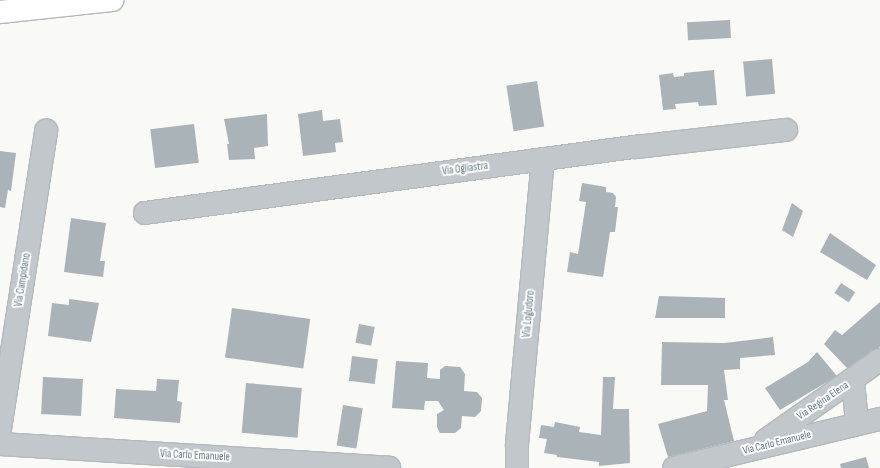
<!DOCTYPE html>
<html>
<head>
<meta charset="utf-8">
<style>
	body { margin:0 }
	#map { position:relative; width:880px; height:468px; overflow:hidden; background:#f9f9f6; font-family:"Sofia Sans Condensed",sans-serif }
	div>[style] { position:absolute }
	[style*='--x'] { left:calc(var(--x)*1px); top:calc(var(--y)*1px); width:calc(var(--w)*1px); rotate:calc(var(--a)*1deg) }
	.building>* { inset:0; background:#a9b3b8; transform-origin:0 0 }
	.roads { filter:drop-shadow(1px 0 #b3b9bc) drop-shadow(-1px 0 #b3b9bc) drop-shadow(0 1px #b3b9bc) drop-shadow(0 -1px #b3b9bc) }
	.minor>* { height:22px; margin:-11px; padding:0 11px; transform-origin:11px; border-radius:11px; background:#c1c7ca }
	.major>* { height:22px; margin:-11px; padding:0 11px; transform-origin:11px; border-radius:11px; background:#fff }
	span { translate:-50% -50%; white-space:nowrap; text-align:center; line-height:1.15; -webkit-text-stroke:4px #fff; paint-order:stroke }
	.street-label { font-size:11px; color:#637882 }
</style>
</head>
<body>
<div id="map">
	<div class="building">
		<div style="left:730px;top:20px;width:18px;height:43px;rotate:87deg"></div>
		<div style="left:772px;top:59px;width:35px;height:29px;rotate:85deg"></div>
		<div style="clip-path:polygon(714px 70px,717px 105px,699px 106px,698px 102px,675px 104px,676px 109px,663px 110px,659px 75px,673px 73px,674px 77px,684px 76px,684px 73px)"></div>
		<div style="left:537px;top:81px;width:46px;height:31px;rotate:81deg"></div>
		<div style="clip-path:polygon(322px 110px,323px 121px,340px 119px,343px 142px,335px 143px,336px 152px,303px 156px,298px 114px)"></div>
		<div style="clip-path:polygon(267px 114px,268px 146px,254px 148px,255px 159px,229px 160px,227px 144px,229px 144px,224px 119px)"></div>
		<div style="left:194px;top:124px;width:39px;height:44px;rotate:83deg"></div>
		<div style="clip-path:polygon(0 151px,16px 153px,11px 191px,8px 190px,5px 208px,0 207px)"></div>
		<div style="clip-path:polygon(582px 183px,606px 187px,606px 192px,613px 193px,616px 197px,615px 207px,618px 207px,615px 232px,610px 232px,603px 277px,567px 272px,570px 252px,578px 254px,586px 202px,579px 201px)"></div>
		<div style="clip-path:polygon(792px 203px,803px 211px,793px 237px,782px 230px)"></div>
		<div style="clip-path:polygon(71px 218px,106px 223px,100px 261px,105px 261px,103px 277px,64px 272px)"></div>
		<div style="clip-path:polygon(830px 233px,876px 265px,867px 280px,820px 252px)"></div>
		<div style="left:841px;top:283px;width:17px;height:12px;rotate:33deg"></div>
		<div style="clip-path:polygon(659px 296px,725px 298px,725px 318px,655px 318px)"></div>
		<div style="clip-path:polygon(69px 299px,99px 303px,91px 342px,48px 336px,52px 303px,69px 305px)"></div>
		<div style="clip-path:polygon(880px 302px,880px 347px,848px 369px,824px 344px,835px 330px,842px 335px)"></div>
		<div style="left:232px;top:308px;width:79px;height:50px;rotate:8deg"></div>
		<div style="left:359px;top:324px;width:16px;height:19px;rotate:11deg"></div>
		<div style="clip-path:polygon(773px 337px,775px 355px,740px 358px,740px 369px,724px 370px,728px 400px,724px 400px,734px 441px,668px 457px,658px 424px,707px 411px,708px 385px,661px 385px,662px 342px,725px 343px)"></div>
		<div style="clip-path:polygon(817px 352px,837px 376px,780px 410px,765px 388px,808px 362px)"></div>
		<div style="left:352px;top:356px;width:26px;height:25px;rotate:7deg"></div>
		<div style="clip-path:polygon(396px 361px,428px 363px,427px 378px,440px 379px,440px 370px,445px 366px,460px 367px,465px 374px,464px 391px,477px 392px,482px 398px,481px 411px,475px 417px,462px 416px,461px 428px,455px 433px,440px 433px,437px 427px,437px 414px,444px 410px,438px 401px,425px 401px,424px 410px,392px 408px)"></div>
		<div style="left:43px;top:377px;width:40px;height:37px;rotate:3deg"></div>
		<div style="clip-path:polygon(603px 377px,615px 377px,613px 409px,629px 409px,630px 463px,599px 466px,599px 462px,557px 457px,557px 455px,544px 453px,547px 439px,539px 438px,541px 425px,554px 427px,555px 422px,580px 427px,579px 432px,601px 435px)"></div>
		<div style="clip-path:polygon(157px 379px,179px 380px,177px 401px,182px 402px,180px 423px,114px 418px,116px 389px,156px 391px)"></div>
		<div style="left:246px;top:383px;width:56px;height:50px;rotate:5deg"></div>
		<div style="left:343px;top:405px;width:20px;height:41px;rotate:9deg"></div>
		<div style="clip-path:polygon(866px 457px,869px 468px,841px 468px,840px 464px)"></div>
	</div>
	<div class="roads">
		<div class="minor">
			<div style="--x:145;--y:213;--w:495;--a:-7.7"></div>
			<div style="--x:636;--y:147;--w:151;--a:-6.5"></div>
			<div style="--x:853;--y:381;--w:42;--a:84.6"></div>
			<div style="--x:0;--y:429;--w:302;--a:-81.2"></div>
			<div style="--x:766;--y:440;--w:139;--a:-35.1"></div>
			<div style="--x:0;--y:444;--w:390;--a:3.5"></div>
			<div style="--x:517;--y:468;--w:24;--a:-90"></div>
			<div style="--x:517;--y:444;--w:286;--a:-84.8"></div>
			<div style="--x:674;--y:468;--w:212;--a:-13.4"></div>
		</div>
		<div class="major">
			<div style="--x:0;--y:12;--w:113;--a:-6.1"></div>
		</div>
	</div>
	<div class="street-label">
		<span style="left:465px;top:169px;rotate:-7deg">Via Ogliastra</span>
		<span style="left:23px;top:280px;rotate:-81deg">Via Campidano</span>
		<span style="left:529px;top:314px;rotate:-85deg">Via Logudoro</span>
		<span style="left:823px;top:401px;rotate:-34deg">Via Regina Elena</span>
		<span style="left:777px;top:443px;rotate:-14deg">Via Carlo Emanuele</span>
		<span style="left:195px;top:456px;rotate:3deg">Via Carlo Emanuele</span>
	</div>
</div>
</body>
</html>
